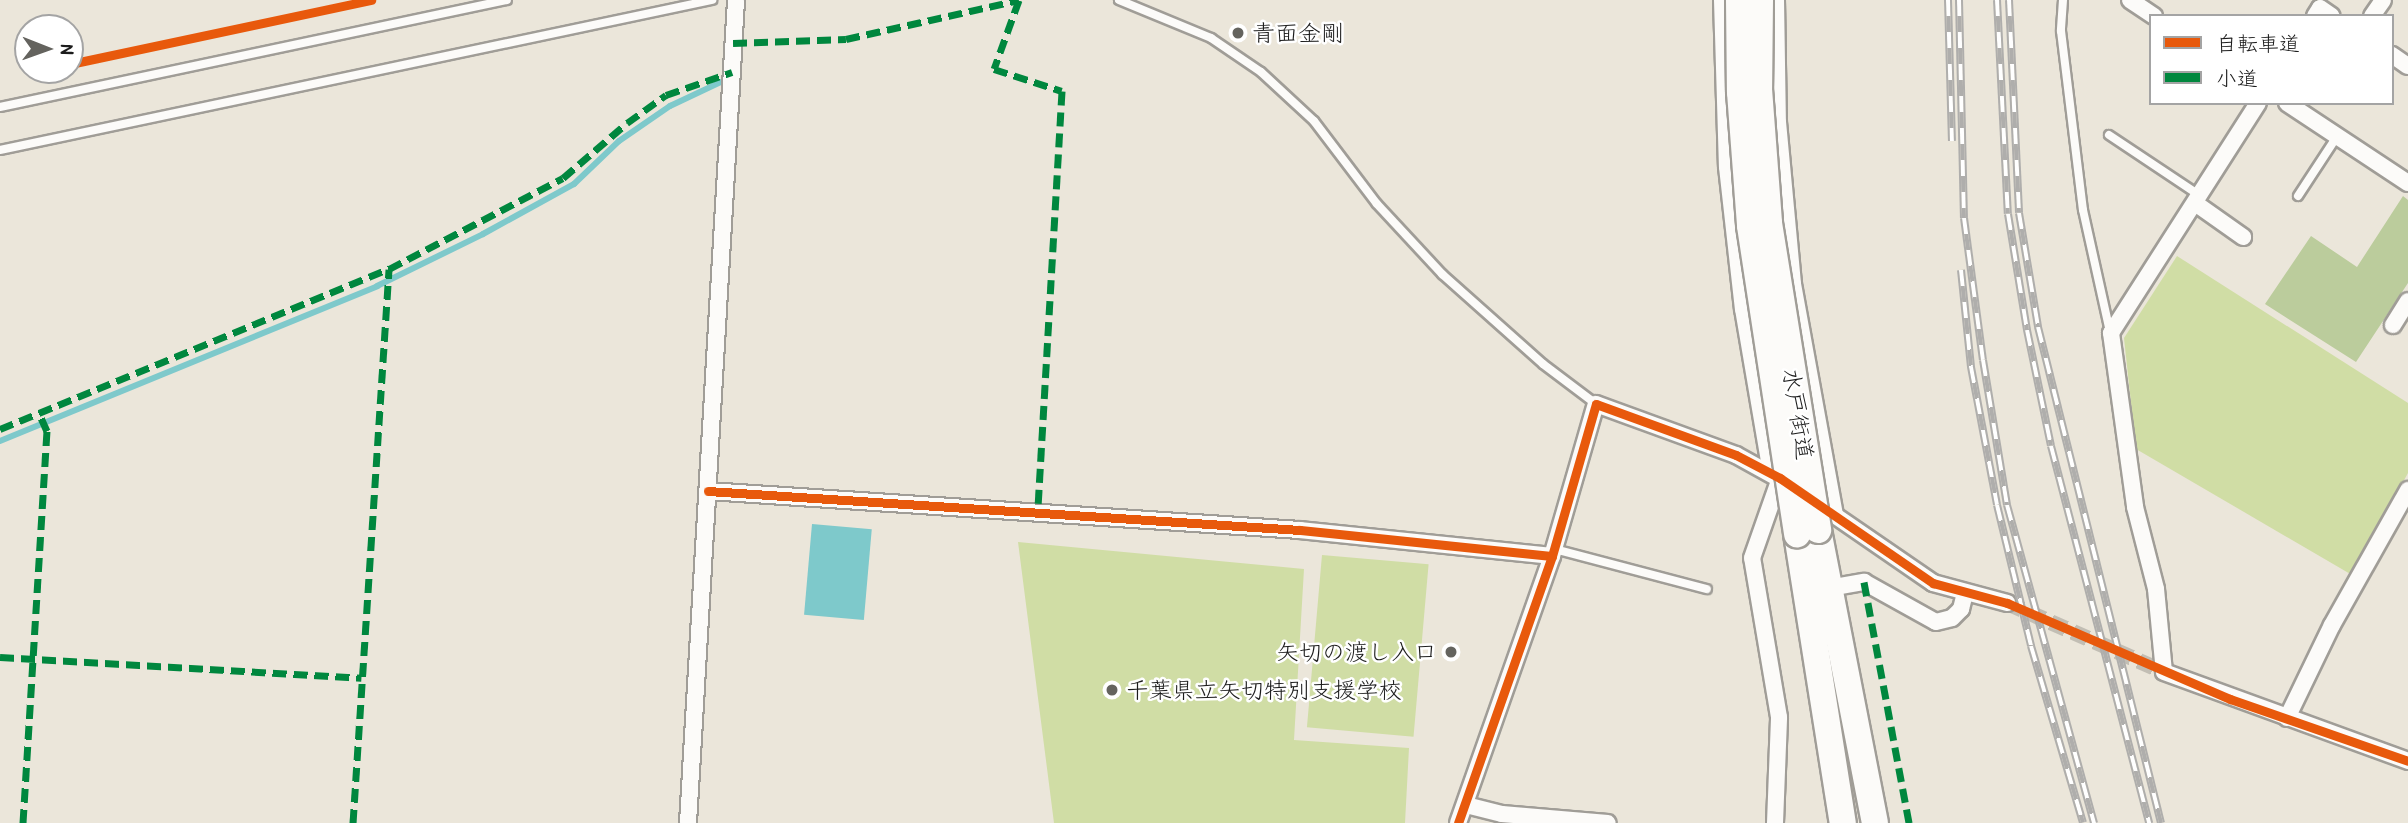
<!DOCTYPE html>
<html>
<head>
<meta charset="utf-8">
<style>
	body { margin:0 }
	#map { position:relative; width:2408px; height:823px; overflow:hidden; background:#ebe6da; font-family:"Patrick Hand","Klee One",sans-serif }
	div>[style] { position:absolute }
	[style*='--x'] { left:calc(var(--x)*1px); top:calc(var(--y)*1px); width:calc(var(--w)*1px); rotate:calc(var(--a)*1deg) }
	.green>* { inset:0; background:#d0dda5; transform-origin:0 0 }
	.forest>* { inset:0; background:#bbcc9c }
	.water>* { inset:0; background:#7ec9cb; transform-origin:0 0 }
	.stream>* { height:6px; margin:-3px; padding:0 3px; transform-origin:3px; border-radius:3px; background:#7ec9cb }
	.minor-tunnel>* { height:16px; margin-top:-8px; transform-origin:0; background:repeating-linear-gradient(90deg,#c2beb4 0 16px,transparent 0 24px) }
	.roads { filter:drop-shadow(2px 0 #a09d97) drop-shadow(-2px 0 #a09d97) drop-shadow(0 2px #a09d97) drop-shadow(0 -2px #a09d97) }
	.service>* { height:8px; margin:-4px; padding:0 4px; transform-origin:4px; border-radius:4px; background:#fcfbf9 }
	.minor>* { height:16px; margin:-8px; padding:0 8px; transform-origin:8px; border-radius:8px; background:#fcfbf9 }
	.trunk>* { height:26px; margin:-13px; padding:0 13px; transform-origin:13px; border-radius:13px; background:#fcfbf9 }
	.rail>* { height:8px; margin-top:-4px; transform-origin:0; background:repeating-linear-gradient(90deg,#fff 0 16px,#afaeac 0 32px); box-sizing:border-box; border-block:2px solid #afaeac }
	.bridges { filter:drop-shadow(2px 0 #a09d97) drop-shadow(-2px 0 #a09d97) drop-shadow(0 2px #a09d97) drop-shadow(0 -2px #a09d97) }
	.trunk-bridge>* { height:26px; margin:-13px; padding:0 13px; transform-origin:13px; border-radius:13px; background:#fcfbf9 }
	.quiet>* { height:7px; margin-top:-3.5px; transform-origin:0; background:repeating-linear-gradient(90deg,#00873e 0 14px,transparent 0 21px) }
	.cycleway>* { height:9px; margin:-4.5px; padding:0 4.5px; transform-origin:4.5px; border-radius:4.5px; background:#e8590c }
	.dots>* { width:19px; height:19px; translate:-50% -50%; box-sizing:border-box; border:4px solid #fff; border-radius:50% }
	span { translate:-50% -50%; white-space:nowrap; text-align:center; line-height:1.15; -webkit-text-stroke:5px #fff; paint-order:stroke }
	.poi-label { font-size:23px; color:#1c1c1c }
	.left { translate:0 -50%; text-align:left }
	.right { translate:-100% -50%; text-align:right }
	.street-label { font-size:23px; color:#1c1c1c }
	.legend { position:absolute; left:2149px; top:14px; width:245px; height:91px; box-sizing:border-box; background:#fff; border:2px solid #a4a4a4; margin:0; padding:9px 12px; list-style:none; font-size:21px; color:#1c1c1c }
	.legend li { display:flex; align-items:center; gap:14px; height:35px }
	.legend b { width:35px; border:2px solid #a4a4a4 }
	.north { position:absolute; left:14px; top:14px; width:70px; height:70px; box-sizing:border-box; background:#fff; border:2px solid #a4a4a4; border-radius:50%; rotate:91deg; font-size:19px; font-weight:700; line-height:28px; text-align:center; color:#1c1c1c }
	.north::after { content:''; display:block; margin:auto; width:24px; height:32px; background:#64635e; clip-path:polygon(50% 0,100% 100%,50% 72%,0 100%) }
</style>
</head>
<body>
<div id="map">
	<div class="green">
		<div style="clip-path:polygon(2177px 256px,2408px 403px,2408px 473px,2352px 575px,2136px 449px,2124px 338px)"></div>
		<div style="clip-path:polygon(1018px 542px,1304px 569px,1294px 740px,1409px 748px,1405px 823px,1054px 823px)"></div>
		<div style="left:1322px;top:555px;width:107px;height:173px;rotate:5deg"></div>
	</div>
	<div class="forest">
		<div style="clip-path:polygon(2403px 196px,2408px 200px,2408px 283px,2356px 362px,2265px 304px,2311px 236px,2357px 267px)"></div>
	</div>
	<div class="water">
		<div style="left:812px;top:524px;width:60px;height:91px;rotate:5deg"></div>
	</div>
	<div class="stream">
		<div style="--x:0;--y:441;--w:408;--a:-22.3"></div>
		<div style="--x:377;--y:286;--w:118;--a:-26.1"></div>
		<div style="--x:483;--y:234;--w:104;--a:-28.8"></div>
		<div style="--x:574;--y:184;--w:62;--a:-43.7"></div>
		<div style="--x:619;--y:141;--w:62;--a:-34.5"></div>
		<div style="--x:670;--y:106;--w:56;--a:-25.2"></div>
	</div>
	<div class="minor-tunnel">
		<div style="--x:2007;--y:603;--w:171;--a:23.7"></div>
	</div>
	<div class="roads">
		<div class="service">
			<div style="--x:1119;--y:0;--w:100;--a:22.4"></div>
			<div style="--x:1211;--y:38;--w:60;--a:34.2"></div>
			<div style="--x:1261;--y:72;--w:72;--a:42.8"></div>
			<div style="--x:1314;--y:121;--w:104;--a:52.8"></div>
			<div style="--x:1377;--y:204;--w:96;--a:47.1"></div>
			<div style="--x:1442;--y:274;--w:135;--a:41.7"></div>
			<div style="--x:1543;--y:364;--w:66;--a:37"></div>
			<div style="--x:2063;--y:0;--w:31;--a:94"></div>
			<div style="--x:2061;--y:31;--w:180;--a:83"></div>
			<div style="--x:2083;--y:210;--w:125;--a:77.5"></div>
			<div style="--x:0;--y:107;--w:518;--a:-11.92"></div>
			<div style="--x:2109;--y:135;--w:108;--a:33.7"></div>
			<div style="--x:0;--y:150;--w:728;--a:-11.9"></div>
			<div style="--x:2298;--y:196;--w:69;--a:-56.8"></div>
			<div style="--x:1554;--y:549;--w:158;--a:14.7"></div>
		</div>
		<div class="minor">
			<div style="--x:1722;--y:0;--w:167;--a:88.3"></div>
			<div style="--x:1727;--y:167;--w:143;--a:83.6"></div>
			<div style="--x:1743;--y:309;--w:166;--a:80.3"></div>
			<div style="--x:1776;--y:0;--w:122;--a:89.1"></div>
			<div style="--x:1778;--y:122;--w:163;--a:84.7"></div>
			<div style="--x:1793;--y:284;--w:235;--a:79.7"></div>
			<div style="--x:2130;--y:0;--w:29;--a:34"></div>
			<div style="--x:2315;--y:16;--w:9;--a:-58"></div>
			<div style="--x:2320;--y:8;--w:14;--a:34"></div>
			<div style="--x:2372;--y:16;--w:19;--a:-55"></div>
			<div style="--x:2392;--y:55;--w:19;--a:35"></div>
			<div style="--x:2258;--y:103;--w:273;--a:122.6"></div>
			<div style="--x:2111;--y:333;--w:176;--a:82.1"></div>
			<div style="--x:2135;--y:507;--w:85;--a:75.6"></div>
			<div style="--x:2156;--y:589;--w:83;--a:84.5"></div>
			<div style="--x:2164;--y:672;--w:260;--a:20"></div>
			<div style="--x:2287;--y:103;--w:145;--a:33.5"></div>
			<div style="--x:2195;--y:203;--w:59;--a:35.3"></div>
			<div style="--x:2393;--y:325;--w:28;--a:-58"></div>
			<div style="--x:708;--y:491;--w:593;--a:3.77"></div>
			<div style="--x:1300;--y:530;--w:253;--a:5.9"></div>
			<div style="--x:1811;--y:499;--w:148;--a:34.5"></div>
			<div style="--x:1933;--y:583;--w:77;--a:15.1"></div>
			<div style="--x:1829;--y:588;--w:36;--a:-10"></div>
			<div style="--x:1864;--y:582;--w:82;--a:29.1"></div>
			<div style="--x:1936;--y:622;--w:16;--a:-14"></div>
			<div style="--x:1952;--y:618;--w:13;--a:-45"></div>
			<div style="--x:1961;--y:609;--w:16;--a:-76"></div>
			<div style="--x:2287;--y:718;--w:103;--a:-64.2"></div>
			<div style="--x:2332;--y:625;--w:155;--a:-60.6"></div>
			<div style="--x:1466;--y:805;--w:37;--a:14"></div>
			<div style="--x:1502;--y:814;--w:106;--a:4.9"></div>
			<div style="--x:688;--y:823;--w:824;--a:-86.66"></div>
			<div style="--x:1458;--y:823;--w:283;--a:-70.6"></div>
			<div style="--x:1552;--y:556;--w:158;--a:-73.9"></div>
			<div style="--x:1596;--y:404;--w:149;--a:20"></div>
			<div style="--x:1736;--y:455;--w:64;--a:29"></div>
			<div style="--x:1775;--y:823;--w:106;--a:-87.8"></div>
			<div style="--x:1779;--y:717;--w:161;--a:-99.6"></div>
			<div style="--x:1752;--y:558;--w:85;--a:-70.7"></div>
		</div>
		<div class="trunk">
			<div style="--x:1818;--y:530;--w:298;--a:79"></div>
			<div style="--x:1797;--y:534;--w:293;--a:81"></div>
		</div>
	</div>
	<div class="rail">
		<div style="--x:1948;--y:0;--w:141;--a:88.4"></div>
		<div style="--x:1959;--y:0;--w:218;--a:88.7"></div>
		<div style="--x:1964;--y:218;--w:143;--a:82.4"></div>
		<div style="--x:1983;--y:360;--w:147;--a:80.6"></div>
		<div style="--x:2007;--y:505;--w:330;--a:74.7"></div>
		<div style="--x:1997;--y:0;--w:214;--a:87.1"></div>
		<div style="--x:2008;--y:214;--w:118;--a:80.7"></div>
		<div style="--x:2027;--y:330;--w:118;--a:78.3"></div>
		<div style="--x:2051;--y:446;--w:390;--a:75.4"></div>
		<div style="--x:2009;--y:0;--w:213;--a:87.3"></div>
		<div style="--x:2019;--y:213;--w:116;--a:80.5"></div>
		<div style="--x:2038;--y:327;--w:511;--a:76.07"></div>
		<div style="--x:1961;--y:270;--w:98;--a:84.1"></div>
		<div style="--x:1971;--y:367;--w:140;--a:79.3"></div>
		<div style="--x:1997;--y:505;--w:145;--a:76.4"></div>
		<div style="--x:2031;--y:646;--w:184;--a:73.6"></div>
	</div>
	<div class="bridges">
		<div class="trunk-bridge">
			<div style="--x:1739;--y:0;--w:92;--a:89.4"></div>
			<div style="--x:1740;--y:92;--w:134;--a:85.7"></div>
			<div style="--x:1750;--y:226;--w:312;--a:81.3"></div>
			<div style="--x:1760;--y:0;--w:89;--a:90.6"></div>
			<div style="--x:1759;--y:89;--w:134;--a:85.7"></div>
			<div style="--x:1769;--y:223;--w:311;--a:80.9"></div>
		</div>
	</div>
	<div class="quiet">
		<div style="--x:733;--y:43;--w:113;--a:-2"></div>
		<div style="--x:846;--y:39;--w:177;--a:-12.7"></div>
		<div style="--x:1019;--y:0;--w:73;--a:109.9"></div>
		<div style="--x:994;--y:69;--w:71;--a:17.9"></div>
		<div style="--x:1062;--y:91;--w:423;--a:93.3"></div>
		<div style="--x:0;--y:429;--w:421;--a:-22.4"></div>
		<div style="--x:389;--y:269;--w:196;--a:-27.6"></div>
		<div style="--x:563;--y:178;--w:84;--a:-40.7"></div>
		<div style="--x:627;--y:123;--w:48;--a:-35.7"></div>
		<div style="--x:666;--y:95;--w:70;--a:-19.2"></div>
		<div style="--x:1864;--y:582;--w:245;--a:79.4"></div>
		<div style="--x:0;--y:657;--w:362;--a:3.3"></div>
		<div style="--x:23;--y:823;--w:393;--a:-86.5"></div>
		<div style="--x:47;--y:431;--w:20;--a:-114"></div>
		<div style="--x:353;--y:823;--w:555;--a:-86.28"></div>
	</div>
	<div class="cycleway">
		<div style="--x:70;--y:64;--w:308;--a:-12"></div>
		<div style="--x:708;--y:491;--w:593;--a:3.77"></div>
		<div style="--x:1300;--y:530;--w:253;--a:5.9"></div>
		<div style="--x:1458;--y:823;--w:283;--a:-70.6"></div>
		<div style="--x:1552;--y:556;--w:158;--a:-73.9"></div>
		<div style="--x:1596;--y:404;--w:149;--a:20"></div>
		<div style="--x:1736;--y:455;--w:50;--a:27.6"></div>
		<div style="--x:1780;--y:478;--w:186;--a:34.5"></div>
		<div style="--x:1933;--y:583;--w:77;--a:15.1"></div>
		<div style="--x:2007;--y:603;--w:243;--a:23.3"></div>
		<div style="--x:2230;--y:699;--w:188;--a:19.2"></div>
	</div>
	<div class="dots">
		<div style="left:1238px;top:33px;background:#64635e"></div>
		<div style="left:1451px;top:652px;background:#64635e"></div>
		<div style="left:1112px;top:690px;background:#64635e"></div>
	</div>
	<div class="poi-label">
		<span class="left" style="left:1252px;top:33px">青面金剛</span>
		<span class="right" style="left:1437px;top:652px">矢切の渡し入口</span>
		<span class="left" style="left:1126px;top:690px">千葉県立矢切特別支援学校</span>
	</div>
	<div class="street-label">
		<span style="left:1798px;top:414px;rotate:81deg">水戸街道</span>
	</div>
	<ul class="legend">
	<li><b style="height:9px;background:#e8590c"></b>自転車道</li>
	<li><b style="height:9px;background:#00873e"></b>小道</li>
	</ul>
	<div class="north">N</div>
</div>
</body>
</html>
